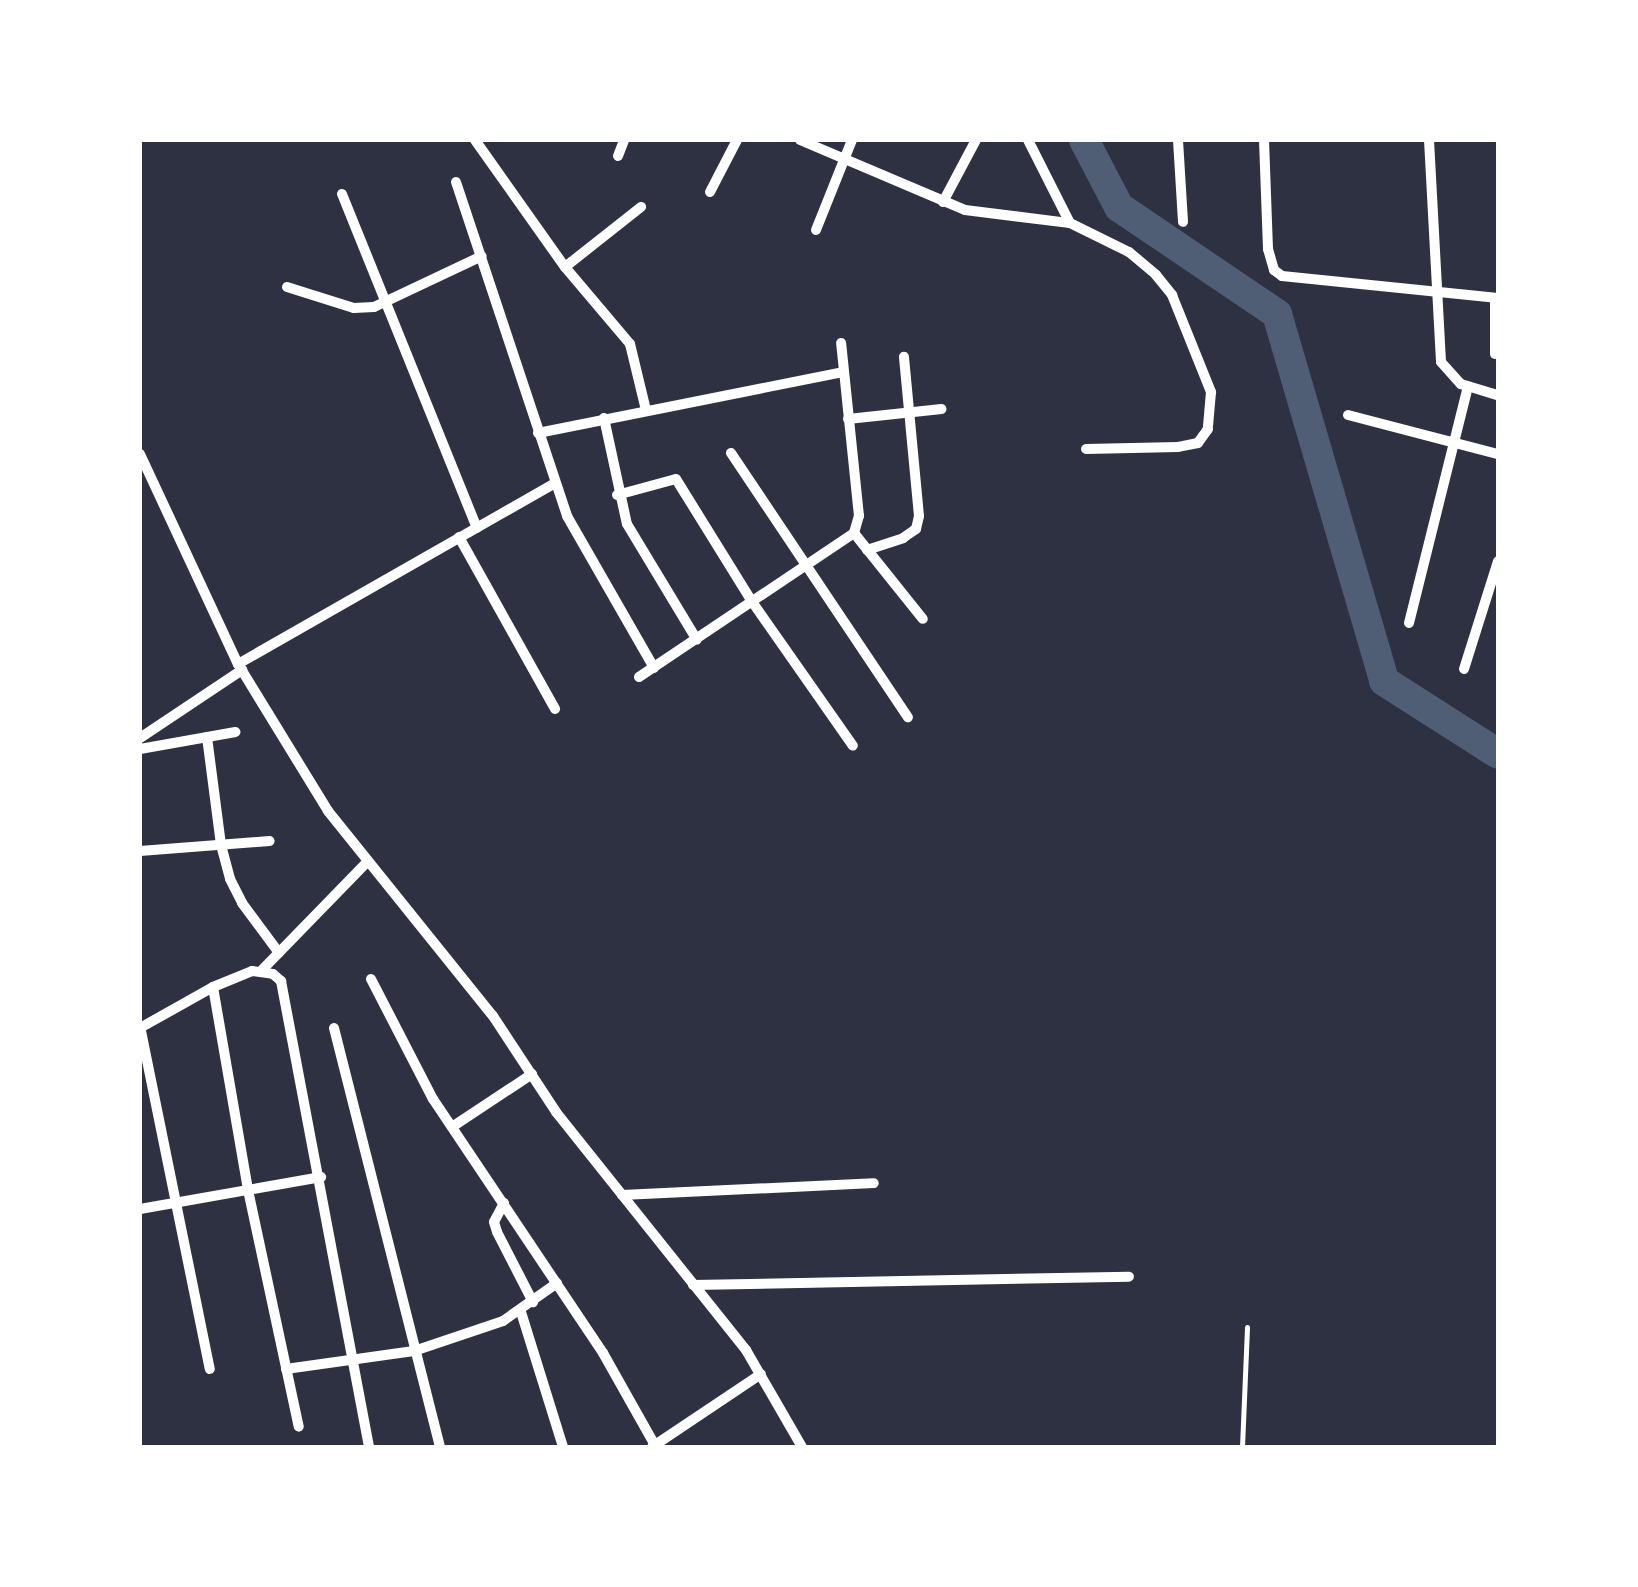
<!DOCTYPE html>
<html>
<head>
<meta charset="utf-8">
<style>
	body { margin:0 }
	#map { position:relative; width:1638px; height:1587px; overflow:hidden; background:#2d3142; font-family:Helvetica,sans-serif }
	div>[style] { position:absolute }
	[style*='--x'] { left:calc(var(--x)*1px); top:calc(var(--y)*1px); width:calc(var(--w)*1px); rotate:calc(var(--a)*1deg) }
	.river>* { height:30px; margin:-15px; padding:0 15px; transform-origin:15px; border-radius:15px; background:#4f5d75 }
	.service>* { height:5px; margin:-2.5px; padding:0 2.5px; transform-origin:2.5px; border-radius:2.5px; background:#fff }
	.minor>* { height:10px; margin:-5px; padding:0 5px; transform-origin:5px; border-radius:5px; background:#fff }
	span { translate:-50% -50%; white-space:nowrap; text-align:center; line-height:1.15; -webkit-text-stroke:8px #fff; paint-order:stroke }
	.frame { position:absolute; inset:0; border:142px solid #fff; pointer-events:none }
</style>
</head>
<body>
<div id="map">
	<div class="river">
		<div style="--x:1084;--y:140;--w:76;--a:62.4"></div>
		<div style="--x:1119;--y:207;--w:191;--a:34.1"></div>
		<div style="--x:1277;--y:314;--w:382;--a:73.7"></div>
		<div style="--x:1384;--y:681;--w:135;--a:32.6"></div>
	</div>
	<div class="service">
		<div style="--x:1242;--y:1447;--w:120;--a:-87.6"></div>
	</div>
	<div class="minor">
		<div style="--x:475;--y:140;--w:156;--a:54.7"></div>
		<div style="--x:565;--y:267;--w:101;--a:49.8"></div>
		<div style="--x:630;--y:344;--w:68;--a:76.4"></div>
		<div style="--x:800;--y:140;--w:179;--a:23"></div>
		<div style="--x:965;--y:210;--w:106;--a:7.1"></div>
		<div style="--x:1070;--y:223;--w:66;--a:26.2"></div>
		<div style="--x:1129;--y:252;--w:35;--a:40"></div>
		<div style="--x:1156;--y:275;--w:26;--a:51"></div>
		<div style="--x:1172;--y:295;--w:105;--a:68.1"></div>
		<div style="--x:1211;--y:392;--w:37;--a:95"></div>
		<div style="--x:1208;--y:429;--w:17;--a:126"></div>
		<div style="--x:1198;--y:443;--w:20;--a:169"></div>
		<div style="--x:1178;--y:447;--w:92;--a:178.8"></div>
		<div style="--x:1028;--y:140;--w:93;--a:63.2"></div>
		<div style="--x:1178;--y:140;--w:82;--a:86.5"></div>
		<div style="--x:1264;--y:140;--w:109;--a:87.9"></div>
		<div style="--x:1268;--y:249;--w:22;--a:74"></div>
		<div style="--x:1274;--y:270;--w:10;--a:37"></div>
		<div style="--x:1282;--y:276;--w:217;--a:5.8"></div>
		<div style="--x:1429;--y:140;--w:222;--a:86.9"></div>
		<div style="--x:1441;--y:362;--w:30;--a:48"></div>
		<div style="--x:1461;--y:384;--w:39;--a:17"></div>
		<div style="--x:618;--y:156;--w:17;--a:-69"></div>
		<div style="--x:456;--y:182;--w:352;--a:71.6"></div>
		<div style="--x:567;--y:516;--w:175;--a:60.2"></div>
		<div style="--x:710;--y:192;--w:59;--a:-62.6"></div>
		<div style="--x:342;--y:194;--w:360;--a:68"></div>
		<div style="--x:943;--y:202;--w:70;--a:-62"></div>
		<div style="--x:816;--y:230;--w:97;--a:-68.2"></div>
		<div style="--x:565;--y:267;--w:97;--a:-38.3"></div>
		<div style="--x:287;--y:287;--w:70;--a:17.4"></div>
		<div style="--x:354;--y:308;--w:20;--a:-3"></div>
		<div style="--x:374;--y:307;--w:119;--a:-25.3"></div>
		<div style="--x:1495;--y:298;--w:56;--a:90"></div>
		<div style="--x:1348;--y:415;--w:155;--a:14.6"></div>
		<div style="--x:604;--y:418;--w:108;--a:77.8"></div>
		<div style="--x:627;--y:524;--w:135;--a:58.9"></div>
		<div style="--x:848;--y:419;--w:94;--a:-6.1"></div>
		<div style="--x:538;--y:433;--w:312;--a:-11.3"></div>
		<div style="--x:731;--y:453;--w:318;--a:56.2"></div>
		<div style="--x:140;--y:454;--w:232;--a:65"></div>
		<div style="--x:238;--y:664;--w:172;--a:58.5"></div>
		<div style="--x:328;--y:811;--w:263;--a:51.2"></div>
		<div style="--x:493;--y:1016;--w:115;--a:56.7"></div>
		<div style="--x:556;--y:1112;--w:305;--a:51.4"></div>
		<div style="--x:746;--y:1350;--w:112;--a:60"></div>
		<div style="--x:617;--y:495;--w:61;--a:-15.2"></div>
		<div style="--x:676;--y:479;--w:146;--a:58.2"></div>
		<div style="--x:753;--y:603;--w:174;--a:55"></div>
		<div style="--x:854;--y:533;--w:110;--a:51.3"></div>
		<div style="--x:459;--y:537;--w:197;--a:60.8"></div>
		<div style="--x:867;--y:550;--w:38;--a:-18"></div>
		<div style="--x:903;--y:538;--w:16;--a:-35"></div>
		<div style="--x:916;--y:529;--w:13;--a:-77"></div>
		<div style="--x:919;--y:516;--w:160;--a:-95.4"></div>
		<div style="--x:1409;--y:623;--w:244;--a:-76"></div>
		<div style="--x:238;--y:664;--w:365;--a:-29.7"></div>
		<div style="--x:1464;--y:669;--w:113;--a:-72.5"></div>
		<div style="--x:639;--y:677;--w:259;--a:-33.8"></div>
		<div style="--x:854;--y:533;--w:18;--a:-74"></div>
		<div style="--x:859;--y:516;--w:174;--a:-95.9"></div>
		<div style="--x:207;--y:737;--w:109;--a:82.6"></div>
		<div style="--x:221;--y:845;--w:35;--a:75"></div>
		<div style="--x:230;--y:879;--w:27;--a:63"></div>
		<div style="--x:242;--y:903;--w:62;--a:53.5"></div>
		<div style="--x:140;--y:738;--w:123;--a:-33.7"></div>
		<div style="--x:140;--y:749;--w:97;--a:-10.1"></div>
		<div style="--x:140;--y:851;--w:130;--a:-4.4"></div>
		<div style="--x:262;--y:970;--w:149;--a:-45.8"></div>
		<div style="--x:371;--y:979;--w:135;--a:62.7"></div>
		<div style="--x:433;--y:1099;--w:306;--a:56.2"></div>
		<div style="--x:603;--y:1353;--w:108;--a:60.6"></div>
		<div style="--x:213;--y:987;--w:206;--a:80.2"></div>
		<div style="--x:248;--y:1190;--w:242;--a:77.9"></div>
		<div style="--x:140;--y:1026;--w:350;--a:78.5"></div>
		<div style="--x:140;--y:1028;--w:84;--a:-29.3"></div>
		<div style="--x:213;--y:987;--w:42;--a:-22.3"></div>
		<div style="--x:252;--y:971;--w:21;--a:8"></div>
		<div style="--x:273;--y:974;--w:11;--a:41"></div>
		<div style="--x:281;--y:981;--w:474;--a:79.3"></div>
		<div style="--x:334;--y:1028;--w:432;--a:75.8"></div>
		<div style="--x:452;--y:1127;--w:96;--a:-33.5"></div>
		<div style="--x:622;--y:1195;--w:252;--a:-2.7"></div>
		<div style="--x:504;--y:1203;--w:21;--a:118"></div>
		<div style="--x:494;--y:1222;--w:10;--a:73"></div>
		<div style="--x:497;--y:1232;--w:79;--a:62.8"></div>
		<div style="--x:140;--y:1209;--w:184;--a:-10"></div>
		<div style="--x:693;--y:1285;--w:436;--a:-1.1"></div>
		<div style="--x:521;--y:1312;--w:141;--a:72.7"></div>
		<div style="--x:286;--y:1369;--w:129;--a:-8"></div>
		<div style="--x:414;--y:1351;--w:94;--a:-18.6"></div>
		<div style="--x:503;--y:1321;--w:66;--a:-35.1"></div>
		<div style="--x:652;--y:1447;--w:131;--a:-33.8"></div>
	</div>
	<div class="frame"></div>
</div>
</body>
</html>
